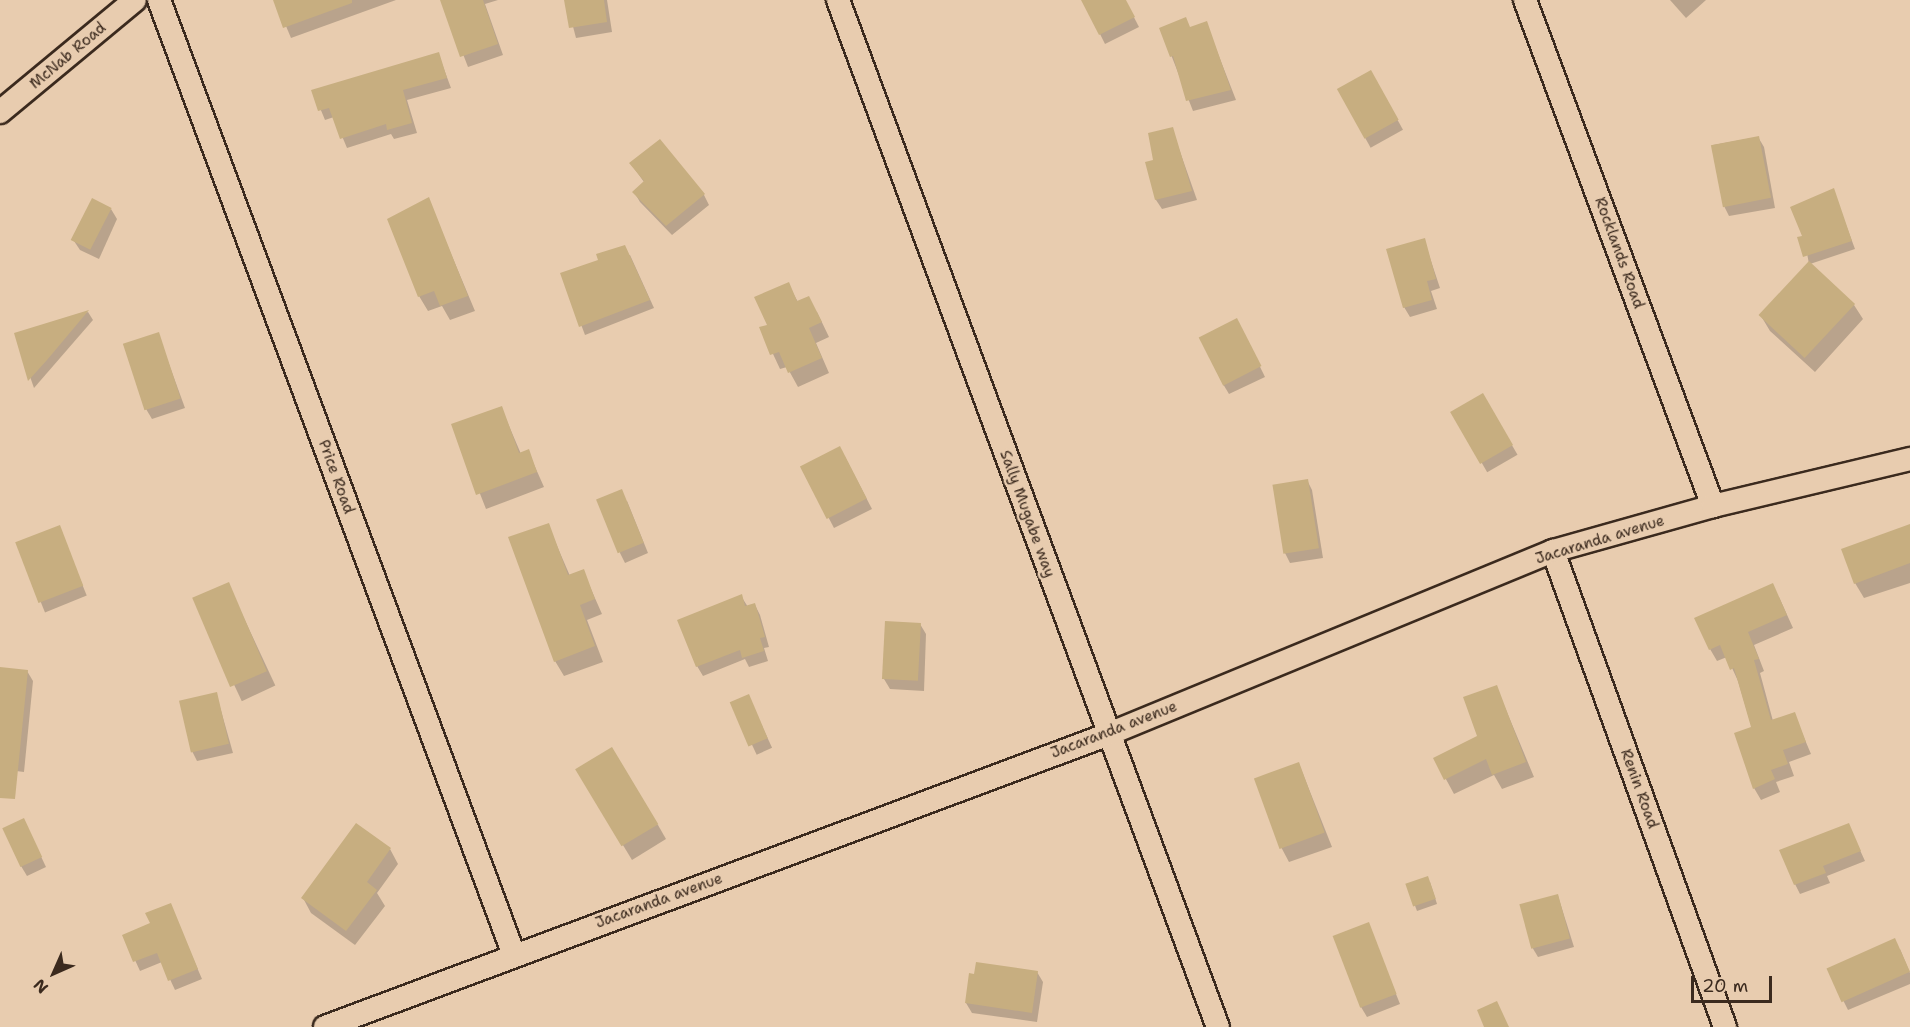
<!DOCTYPE html>
<html>
<head>
<meta charset="utf-8">
<style>
	body { margin:0 }
	#map { position:relative; width:1910px; height:1027px; overflow:hidden; background:#e8ccaf; font-family:"Shantell Sans",sans-serif }
	div>[style] { position:absolute }
	[style*='--x'] { left:calc(var(--x)*1px); top:calc(var(--y)*1px); width:calc(var(--w)*1px); rotate:calc(var(--a)*1deg) }
	.shadow>* { inset:0; background:#0003; transform-origin:0 0 }
	.building>* { inset:0; background:#c7ae80; transform-origin:0 0 }
	.roads { filter:drop-shadow(2px 0 #3b2a1e) drop-shadow(-2px 0 #3b2a1e) drop-shadow(0 2px #3b2a1e) drop-shadow(0 -2px #3b2a1e) }
	.street>* { height:22px; margin:-11px; padding:0 11px; transform-origin:11px; border-radius:11px; background:#e8ccaf }
	span { translate:-50% -50%; white-space:nowrap; text-align:center; line-height:1.15; -webkit-text-stroke:5px #e8ccaf; paint-order:stroke }
	.street-label { font-size:15px; color:#3b2a1e }
	.north { position:absolute; left:24px; top:943px; width:60px; height:60px; -webkit-text-stroke:4px #e8ccaf; paint-order:stroke; rotate:225deg; font-size:16px; font-weight:700; line-height:24px; text-align:center; color:#3b2a1e }
	.north::after { content:''; display:block; margin:auto; width:21px; height:27px; background:#3b2a1e; clip-path:polygon(50% 0,100% 100%,50% 72%,0 100%) }
	.scale { position:absolute; left:1691px; top:976px; width:81px; height:27px; box-sizing:border-box; border:3px solid #3b2a1e; border-top:0; padding-left:8px; font-size:18px; line-height:21px; white-space:nowrap; color:#3b2a1e; -webkit-text-stroke:4px #e8ccaf; paint-order:stroke }
</style>
</head>
<body>
<div id="map">
	<div class="shadow">
		<div style="clip-path:polygon(275px 0,396px 0,291px 38px)"></div>
		<div style="clip-path:polygon(442px 0,498px 0,485px 4px,503px 55px,468px 67px)"></div>
		<div style="clip-path:polygon(566px 0,607px 0,612px 32px,576px 38px)"></div>
		<div style="clip-path:polygon(1083px 0,1125px 0,1139px 27px,1105px 44px)"></div>
		<div style="clip-path:polygon(1670px 0,1706px 0,1686px 18px)"></div>
		<div style="clip-path:polygon(1206px 23px,1236px 100px,1193px 111px,1161px 29px,1191px 29px)"></div>
		<div style="clip-path:polygon(438px 53px,451px 88px,407px 100px,417px 133px,394px 139px,391px 134px,347px 148px,334px 117px,325px 120px,313px 91px)"></div>
		<div style="left:1371px;top:72px;width:66px;height:37px;rotate:61deg"></div>
		<div style="clip-path:polygon(1172px 129px,1197px 200px,1162px 209px,1156px 200px,1155px 161px)"></div>
		<div style="clip-path:polygon(1758px 137px,1764px 147px,1775px 208px,1729px 216px,1724px 206px,1713px 145px)"></div>
		<div style="clip-path:polygon(631px 164px,704px 195px,709px 205px,672px 235px,640px 202px,634px 192px,644px 182px)"></div>
		<div style="clip-path:polygon(1833px 190px,1855px 249px,1810px 264px,1854px 305px,1863px 319px,1815px 372px,1770px 331px,1761px 316px,1809px 264px,1804px 237px)"></div>
		<div style="clip-path:polygon(428px 199px,475px 311px,450px 320px,442px 306px,428px 311px,419px 296px)"></div>
		<div style="clip-path:polygon(111px 209px,117px 219px,99px 259px,80px 250px,74px 241px)"></div>
		<div style="clip-path:polygon(1424px 240px,1440px 288px,1431px 291px,1437px 309px,1410px 317px,1404px 307px)"></div>
		<div style="clip-path:polygon(630px 255px,654px 308px,585px 335px,562px 274px)"></div>
		<div style="clip-path:polygon(788px 284px,798px 302px,817px 312px,829px 337px,816px 343px,829px 373px,798px 387px,787px 367px,780px 369px,761px 328px,769px 325px)"></div>
		<div style="clip-path:polygon(88px 312px,93px 320px,34px 388px,15px 334px)"></div>
		<div style="clip-path:polygon(1242px 330px,1265px 377px,1229px 394px,1223px 384px)"></div>
		<div style="clip-path:polygon(158px 334px,185px 408px,152px 419px,146px 409px)"></div>
		<div style="left:1483px;top:395px;width:69px;height:35px;rotate:60deg"></div>
		<div style="clip-path:polygon(501px 407px,521px 454px,528px 451px,544px 487px,486px 509px,453px 425px)"></div>
		<div style="clip-path:polygon(845px 457px,872px 509px,834px 528px,802px 467px)"></div>
		<div style="clip-path:polygon(1307px 480px,1312px 490px,1323px 558px,1290px 563px,1285px 553px)"></div>
		<div style="clip-path:polygon(627px 501px,648px 553px,625px 563px,620px 553px)"></div>
		<div style="clip-path:polygon(548px 525px,570px 576px,583px 571px,602px 614px,587px 620px,603px 662px,564px 676px,555px 661px)"></div>
		<div style="left:59px;top:527px;width:74px;height:45px;rotate:68deg"></div>
		<div style="clip-path:polygon(1910px 528px,1910px 583px,1864px 598px,1855px 583px)"></div>
		<div style="left:228px;top:584px;width:112px;height:37px;rotate:65deg"></div>
		<div style="clip-path:polygon(741px 596px,748px 607px,755px 605px,760px 615px,769px 647px,764px 648px,768px 661px,749px 667px,745px 659px,703px 676px,697px 666px)"></div>
		<div style="clip-path:polygon(1779px 597px,1793px 628px,1754px 645px,1764px 671px,1760px 673px,1773px 721px,1794px 714px,1811px 754px,1789px 762px,1794px 776px,1776px 782px,1780px 792px,1761px 800px,1754px 788px,1752px 728px,1738px 681px,1727px 657px,1717px 661px,1710px 649px)"></div>
		<div style="clip-path:polygon(920px 624px,926px 634px,924px 691px,890px 689px,884px 679px)"></div>
		<div style="clip-path:polygon(0 668px,27px 671px,33px 681px,24px 772px,0 769px)"></div>
		<div style="clip-path:polygon(1496px 686px,1534px 777px,1502px 789px,1494px 775px,1454px 794px,1435px 759px,1479px 737px)"></div>
		<div style="clip-path:polygon(216px 693px,233px 753px,197px 761px,192px 751px)"></div>
		<div style="left:748px;top:696px;width:57px;height:17px;rotate:65deg"></div>
		<div style="clip-path:polygon(1299px 764px,1332px 847px,1289px 862px,1281px 847px)"></div>
		<div style="clip-path:polygon(586px 784px,658px 825px,666px 839px,632px 860px)"></div>
		<div style="clip-path:polygon(1848px 824px,1865px 861px,1827px 876px,1830px 883px,1800px 894px,1795px 884px)"></div>
		<div style="clip-path:polygon(28px 829px,46px 867px,27px 876px,21px 866px)"></div>
		<div style="clip-path:polygon(390px 849px,398px 864px,377px 893px,385px 906px,355px 945px,311px 913px,303px 898px)"></div>
		<div style="clip-path:polygon(1430px 882px,1437px 904px,1417px 911px,1407px 884px)"></div>
		<div style="clip-path:polygon(1558px 896px,1574px 947px,1538px 957px,1532px 947px)"></div>
		<div style="clip-path:polygon(170px 905px,202px 979px,175px 990px,162px 962px,140px 971px,124px 936px,152px 924px)"></div>
		<div style="clip-path:polygon(1368px 924px,1400px 1004px,1367px 1017px,1361px 1007px)"></div>
		<div style="clip-path:polygon(1900px 949px,1910px 973px,1910px 984px,1848px 1010px,1843px 1000px)"></div>
		<div style="clip-path:polygon(1037px 972px,1043px 982px,1037px 1022px,972px 1013px,966px 1003px)"></div>
	</div>
	<div class="building">
		<div style="clip-path:polygon(273px 0,352px 0,352px 3px,283px 28px)"></div>
		<div style="clip-path:polygon(440px 0,483px 0,498px 44px,460px 57px)"></div>
		<div style="clip-path:polygon(564px 0,604px 0,607px 22px,569px 28px)"></div>
		<div style="clip-path:polygon(1081px 0,1126px 0,1135px 17px,1099px 35px)"></div>
		<div style="clip-path:polygon(1186px 17px,1190px 27px,1207px 21px,1231px 90px,1186px 101px,1173px 56px,1170px 57px,1159px 28px)"></div>
		<div style="clip-path:polygon(439px 52px,447px 78px,403px 90px,412px 123px,387px 130px,386px 124px,340px 139px,329px 108px,318px 111px,311px 90px)"></div>
		<div style="left:1371px;top:70px;width:57px;height:39px;rotate:61deg"></div>
		<div style="clip-path:polygon(1173px 127px,1192px 191px,1155px 200px,1145px 162px,1153px 160px,1148px 133px)"></div>
		<div style="left:1759px;top:136px;width:63px;height:49px;rotate:79deg"></div>
		<div style="clip-path:polygon(660px 139px,705px 194px,666px 226px,632px 192px,644px 181px,629px 163px)"></div>
		<div style="clip-path:polygon(1834px 188px,1852px 241px,1803px 257px,1797px 237px,1802px 236px,1790px 207px)"></div>
		<div style="clip-path:polygon(429px 197px,468px 296px,440px 306px,434px 291px,418px 297px,387px 219px)"></div>
		<div style="left:92px;top:198px;width:22px;height:47px;rotate:27deg"></div>
		<div style="clip-path:polygon(1425px 238px,1436px 279px,1427px 281px,1432px 300px,1403px 308px,1386px 249px)"></div>
		<div style="clip-path:polygon(625px 245px,650px 300px,579px 327px,560px 273px,598px 260px,596px 254px)"></div>
		<div style="left:1809px;top:261px;width:63px;height:74px;rotate:43deg"></div>
		<div style="clip-path:polygon(789px 282px,797px 301px,809px 296px,822px 322px,809px 328px,822px 358px,788px 373px,779px 352px,770px 355px,759px 327px,767px 325px,754px 297px)"></div>
		<div style="clip-path:polygon(89px 310px,47px 360px,28px 381px,14px 333px)"></div>
		<div style="left:1237px;top:318px;width:54px;height:43px;rotate:63deg"></div>
		<div style="left:159px;top:332px;width:70px;height:38px;rotate:72deg"></div>
		<div style="left:1483px;top:393px;width:60px;height:38px;rotate:60deg"></div>
		<div style="clip-path:polygon(502px 406px,519px 453px,529px 449px,537px 472px,476px 495px,451px 424px)"></div>
		<div style="left:840px;top:446px;width:59px;height:45px;rotate:63deg"></div>
		<div style="left:1308px;top:479px;width:70px;height:36px;rotate:81deg"></div>
		<div style="left:622px;top:489px;width:58px;height:28px;rotate:68deg"></div>
		<div style="clip-path:polygon(549px 523px,568px 575px,584px 569px,595px 599px,580px 605px,595px 646px,554px 662px,508px 537px)"></div>
		<div style="clip-path:polygon(1910px 524px,1910px 563px,1854px 584px,1841px 549px)"></div>
		<div style="left:60px;top:525px;width:65px;height:48px;rotate:69deg"></div>
		<div style="left:229px;top:582px;width:97px;height:40px;rotate:67deg"></div>
		<div style="clip-path:polygon(1773px 583px,1787px 615px,1748px 632px,1759px 659px,1754px 660px,1771px 720px,1795px 712px,1806px 742px,1783px 750px,1788px 764px,1771px 770px,1775px 779px,1753px 789px,1734px 733px,1751px 727px,1734px 668px,1730px 670px,1720px 645px,1709px 650px,1694px 618px)"></div>
		<div style="clip-path:polygon(742px 594px,745px 606px,755px 603px,765px 637px,760px 638px,764px 651px,742px 658px,740px 650px,696px 667px,677px 620px)"></div>
		<div style="left:885px;top:621px;width:36px;height:58px;rotate:3deg"></div>
		<div style="clip-path:polygon(0 667px,28px 670px,15px 799px,0 798px)"></div>
		<div style="clip-path:polygon(1497px 685px,1526px 762px,1492px 775px,1486px 759px,1444px 780px,1433px 758px,1477px 736px,1463px 697px)"></div>
		<div style="left:217px;top:692px;width:53px;height:39px;rotate:77deg"></div>
		<div style="left:749px;top:694px;width:48px;height:21px;rotate:67deg"></div>
		<div style="left:612px;top:747px;width:90px;height:43px;rotate:59deg"></div>
		<div style="left:1299px;top:762px;width:75px;height:48px;rotate:70deg"></div>
		<div style="left:24px;top:818px;width:43px;height:24px;rotate:65deg"></div>
		<div style="clip-path:polygon(356px 823px,391px 848px,367px 882px,377px 890px,346px 931px,301px 898px)"></div>
		<div style="clip-path:polygon(1849px 823px,1861px 851px,1823px 866px,1826px 873px,1794px 885px,1779px 850px)"></div>
		<div style="left:1428px;top:876px;width:24px;height:24px;rotate:71deg"></div>
		<div style="left:1558px;top:894px;width:46px;height:40px;rotate:75deg"></div>
		<div style="clip-path:polygon(171px 903px,198px 969px,168px 981px,157px 953px,133px 962px,122px 935px,150px 923px,145px 913px)"></div>
		<div style="left:1369px;top:922px;width:77px;height:39px;rotate:69deg"></div>
		<div style="left:1895px;top:938px;width:37px;height:75px;rotate:66deg"></div>
		<div style="clip-path:polygon(976px 962px,1038px 971px,1032px 1013px,965px 1003px,969px 973px,974px 974px)"></div>
		<div style="clip-path:polygon(1497px 1001px,1509px 1027px,1484px 1027px,1477px 1010px)"></div>
	</div>
	<div class="roads">
		<div class="street">
			<div style="--x:159;--y:0;--w:1019;--a:69.61"></div>
			<div style="--x:838;--y:0;--w:1095;--a:69.7"></div>
			<div style="--x:1525;--y:0;--w:540;--a:69.62"></div>
			<div style="--x:0;--y:112;--w:175;--a:-39.7"></div>
			<div style="--x:1553;--y:551;--w:506;--a:70.13"></div>
			<div style="--x:325;--y:1027;--w:837;--a:-20.49"></div>
			<div style="--x:1109;--y:734;--w:480;--a:-22.4"></div>
			<div style="--x:1553;--y:551;--w:166;--a:-15.7"></div>
			<div style="--x:1713;--y:506;--w:203;--a:-13.4"></div>
		</div>
	</div>
	<div class="street-label">
		<span style="left:68px;top:56px;rotate:-40deg">McNab Road</span>
		<span style="left:1619px;top:253px;rotate:70deg">Rocklands Road</span>
		<span style="left:336px;top:477px;rotate:70deg">Price Road</span>
		<span style="left:1027px;top:514px;rotate:70deg">Sally Mugabe way</span>
		<span style="left:1600px;top:540px;rotate:-17deg">Jacaranda avenue</span>
		<span style="left:1114px;top:730px;rotate:-21deg">Jacaranda avenue</span>
		<span style="left:1639px;top:789px;rotate:70deg">Renin Road</span>
		<span style="left:659px;top:901px;rotate:-20deg">Jacaranda avenue</span>
	</div>
	<div class="north">N</div>
	<div class="scale">20 m</div>
</div>
</body>
</html>
